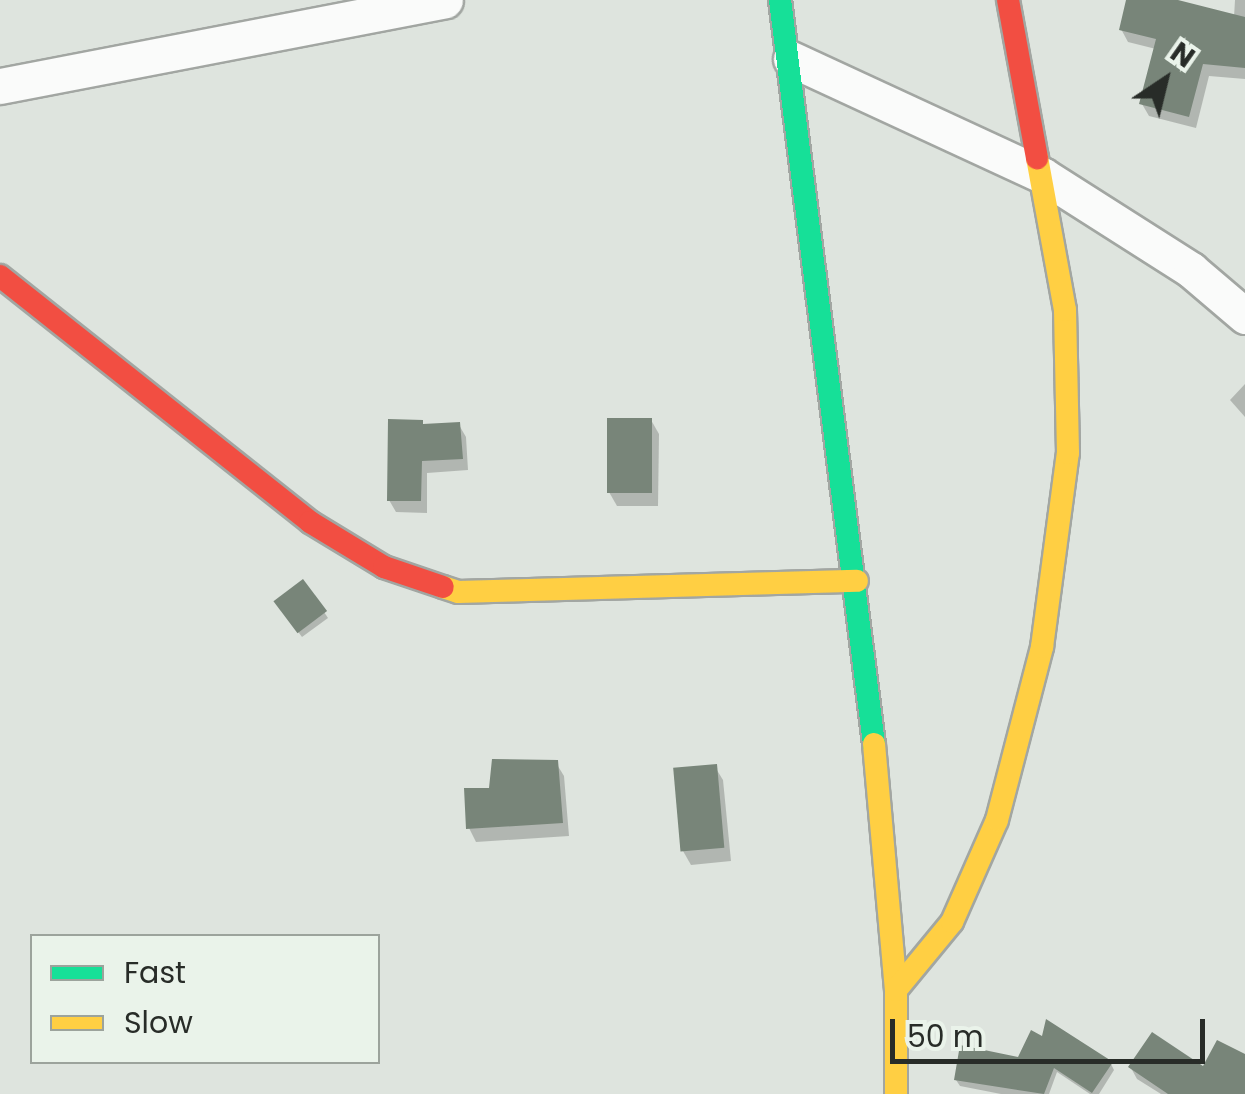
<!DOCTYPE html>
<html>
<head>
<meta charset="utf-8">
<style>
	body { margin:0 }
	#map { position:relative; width:1245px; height:1094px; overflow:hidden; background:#dee4de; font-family:Poppins,sans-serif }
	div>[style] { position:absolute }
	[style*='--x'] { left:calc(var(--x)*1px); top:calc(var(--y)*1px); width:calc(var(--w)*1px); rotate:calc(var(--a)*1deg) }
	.shadow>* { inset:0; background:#0003 }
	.building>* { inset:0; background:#788579; transform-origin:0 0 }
	.roads { filter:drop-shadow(2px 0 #a2a6a2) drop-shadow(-2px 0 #a2a6a2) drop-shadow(0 2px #a2a6a2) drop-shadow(0 -2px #a2a6a2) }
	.street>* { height:35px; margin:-17.5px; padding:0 17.5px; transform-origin:17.5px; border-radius:17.5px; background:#fafbfa }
	.fast>* { height:22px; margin:-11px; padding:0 11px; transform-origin:11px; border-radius:11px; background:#16e098 }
	.slow>* { height:22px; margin:-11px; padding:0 11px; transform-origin:11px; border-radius:11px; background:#ffcf43 }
	.jam>* { height:22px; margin:-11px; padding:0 11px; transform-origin:11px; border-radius:11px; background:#f24e42 }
	span { translate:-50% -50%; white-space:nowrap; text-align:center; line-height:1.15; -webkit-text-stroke:10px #eaf3ea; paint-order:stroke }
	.legend { position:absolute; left:30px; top:934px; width:350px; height:130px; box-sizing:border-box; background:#eaf3ea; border:2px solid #9ca39c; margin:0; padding:12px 18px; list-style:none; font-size:30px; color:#282c28 }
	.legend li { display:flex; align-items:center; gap:20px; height:50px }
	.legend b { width:50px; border:2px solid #9ca39c }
	.north { position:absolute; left:1115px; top:30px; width:100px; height:100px; -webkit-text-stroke:8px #eaf3ea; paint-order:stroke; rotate:35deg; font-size:28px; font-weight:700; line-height:40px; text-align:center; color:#282c28 }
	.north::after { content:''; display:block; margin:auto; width:35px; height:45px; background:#282c28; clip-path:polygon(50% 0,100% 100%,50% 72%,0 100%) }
	.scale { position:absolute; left:890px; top:1019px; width:315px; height:45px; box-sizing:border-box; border:5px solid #282c28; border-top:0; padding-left:12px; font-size:30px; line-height:35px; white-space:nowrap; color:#282c28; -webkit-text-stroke:8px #eaf3ea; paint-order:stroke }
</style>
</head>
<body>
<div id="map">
	<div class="shadow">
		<div style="clip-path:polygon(1128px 0,1168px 0,1234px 17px,1235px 0,1245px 0,1245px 79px,1209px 76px,1196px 128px,1149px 116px,1142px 104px,1156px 49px,1128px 42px,1121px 29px)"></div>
		<div style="clip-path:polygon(1245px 384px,1245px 417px,1230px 400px)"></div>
		<div style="clip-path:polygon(651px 420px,659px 434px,658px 506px,617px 506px,609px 492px)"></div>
		<div style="clip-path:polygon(459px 425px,466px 437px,468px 470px,427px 473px,427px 513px,396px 512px,389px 500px,424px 427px)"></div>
		<div style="clip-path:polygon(280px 608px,324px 612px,328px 618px,302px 637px)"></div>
		<div style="clip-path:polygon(556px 763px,564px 776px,569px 836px,476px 842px,469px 828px)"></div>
		<div style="clip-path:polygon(715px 767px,723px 780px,731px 861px,691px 865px,683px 851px)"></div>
		<div style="clip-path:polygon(1245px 1057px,1245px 1094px,1161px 1094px,1137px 1079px,1131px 1068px,1204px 1070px)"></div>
		<div style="clip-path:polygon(1019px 1060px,1111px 1064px,1114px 1070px,1099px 1094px,1090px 1094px,1057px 1072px,1049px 1094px,1001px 1094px,960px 1086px,956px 1080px)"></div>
	</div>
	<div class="building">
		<div style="clip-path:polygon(1126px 0,1178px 0,1245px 17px,1245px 68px,1203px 64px,1189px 117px,1139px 104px,1156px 39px,1119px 30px)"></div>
		<div style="left:607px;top:418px;width:45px;height:75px"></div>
		<div style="clip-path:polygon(388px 419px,423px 420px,423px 424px,460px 422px,463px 459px,422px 461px,421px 501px,387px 501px)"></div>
		<div style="left:303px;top:579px;width:40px;height:37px;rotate:53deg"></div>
		<div style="clip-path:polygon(492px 759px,558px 760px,563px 823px,466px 829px,464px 788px,489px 788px)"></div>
		<div style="left:717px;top:764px;width:84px;height:44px;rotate:85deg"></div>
		<div style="clip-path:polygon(1046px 1019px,1113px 1062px,1092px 1093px,1054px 1068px,1044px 1094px,954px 1080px,960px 1045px,1018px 1057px,1031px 1030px,1042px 1036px)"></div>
		<div style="clip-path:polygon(1152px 1032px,1203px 1066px,1217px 1040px,1245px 1054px,1245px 1094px,1168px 1094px,1128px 1067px)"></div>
	</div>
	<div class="roads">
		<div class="street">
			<div style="--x:791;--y:59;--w:277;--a:24.8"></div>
			<div style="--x:1042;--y:175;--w:177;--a:32.5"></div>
			<div style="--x:1191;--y:270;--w:71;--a:40.4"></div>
			<div style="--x:0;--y:86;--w:453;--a:-10.9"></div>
		</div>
		<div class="fast">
			<div style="--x:780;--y:0;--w:750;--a:82.8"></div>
		</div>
		<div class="slow">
			<div style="--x:443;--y:587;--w:16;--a:18"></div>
			<div style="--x:458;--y:592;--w:399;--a:-1.6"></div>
			<div style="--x:874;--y:744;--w:247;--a:84.9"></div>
			<div style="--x:896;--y:990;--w:104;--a:90"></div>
			<div style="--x:896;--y:990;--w:88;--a:-50.5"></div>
			<div style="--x:952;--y:922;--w:111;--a:-66.2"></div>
			<div style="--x:997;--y:820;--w:179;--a:-75.4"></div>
			<div style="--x:1042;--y:647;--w:196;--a:-82.4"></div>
			<div style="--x:1068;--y:453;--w:143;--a:-91.2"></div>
			<div style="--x:1065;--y:310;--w:155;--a:-100.4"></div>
		</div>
		<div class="jam">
			<div style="--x:1008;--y:0;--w:161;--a:79.6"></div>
			<div style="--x:0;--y:276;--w:396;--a:38.4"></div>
			<div style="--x:310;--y:522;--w:87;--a:31.3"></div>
			<div style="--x:384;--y:567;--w:62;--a:18.7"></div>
		</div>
	</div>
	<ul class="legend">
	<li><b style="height:12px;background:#16e098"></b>Fast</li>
	<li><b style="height:12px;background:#ffcf43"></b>Slow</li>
	</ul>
	<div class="north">N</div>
	<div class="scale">50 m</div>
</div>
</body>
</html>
